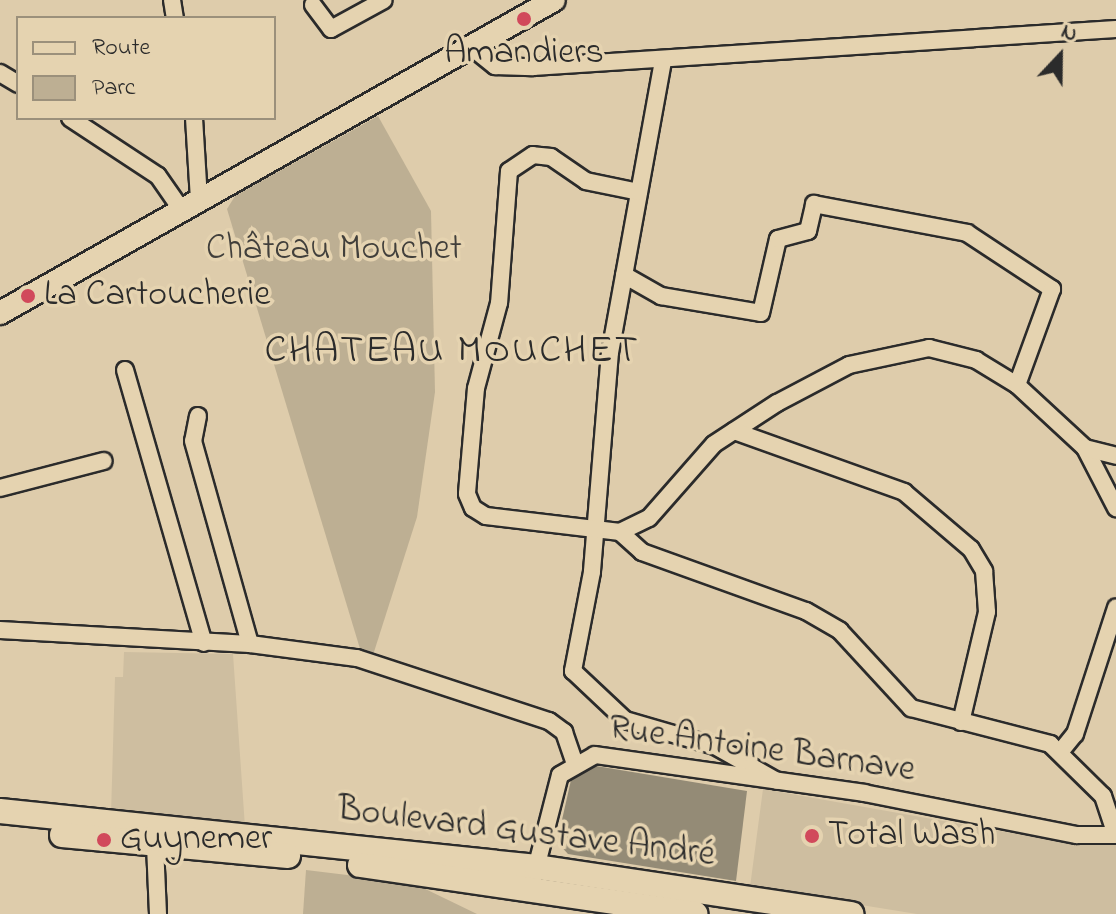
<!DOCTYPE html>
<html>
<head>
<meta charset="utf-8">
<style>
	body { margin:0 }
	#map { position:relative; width:1116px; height:914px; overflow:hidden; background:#deccab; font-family:"Indie Flower",sans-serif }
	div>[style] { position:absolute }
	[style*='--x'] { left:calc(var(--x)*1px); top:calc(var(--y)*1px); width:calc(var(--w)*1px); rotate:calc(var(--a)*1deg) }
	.built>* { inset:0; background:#cebea0 }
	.green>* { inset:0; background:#bdaf93 }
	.water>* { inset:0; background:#948b76 }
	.roads { filter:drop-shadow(2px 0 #2b2b2b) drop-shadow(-2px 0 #2b2b2b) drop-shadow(0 2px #2b2b2b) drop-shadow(0 -2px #2b2b2b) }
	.street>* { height:16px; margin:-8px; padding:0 8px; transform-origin:8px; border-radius:8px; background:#e5d3b0 }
	.secondary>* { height:22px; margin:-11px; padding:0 11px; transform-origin:11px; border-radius:11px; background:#e5d3b0 }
	.primary>* { height:24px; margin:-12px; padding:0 12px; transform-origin:12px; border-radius:12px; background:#e5d3b0 }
	.dots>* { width:22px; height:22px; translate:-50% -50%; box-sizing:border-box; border:4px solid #e5d3b0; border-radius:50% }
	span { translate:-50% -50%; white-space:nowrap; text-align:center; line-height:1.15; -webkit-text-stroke:7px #e5d3b0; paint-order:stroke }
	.poi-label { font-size:36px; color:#2b2b2b }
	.left { translate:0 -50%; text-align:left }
	.park-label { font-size:36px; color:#413f3b }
	.street-label { font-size:36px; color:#2b2b2b }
	.quarter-label { font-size:40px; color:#2b2b2b; letter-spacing:2px }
	.legend { position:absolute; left:16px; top:16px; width:260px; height:104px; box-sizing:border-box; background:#e5d3b0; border:2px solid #9b907b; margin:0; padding:10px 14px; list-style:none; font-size:24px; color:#2b2b2b }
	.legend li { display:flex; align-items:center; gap:16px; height:40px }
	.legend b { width:40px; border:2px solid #9b907b }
	.north { position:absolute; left:1020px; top:16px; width:80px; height:80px; -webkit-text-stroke:6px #e5d3b0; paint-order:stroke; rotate:22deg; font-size:22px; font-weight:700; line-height:32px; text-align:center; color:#2b2b2b }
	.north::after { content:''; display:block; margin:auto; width:28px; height:36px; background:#2b2b2b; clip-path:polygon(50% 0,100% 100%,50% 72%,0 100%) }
</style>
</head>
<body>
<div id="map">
	<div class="built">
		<div style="clip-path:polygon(124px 652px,233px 654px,245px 827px,111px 815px,115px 677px,123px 677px)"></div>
		<div style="clip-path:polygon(763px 789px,1073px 844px,1116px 844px,1116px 914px,917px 914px,750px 887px)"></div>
	</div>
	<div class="green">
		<div style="clip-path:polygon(378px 116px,431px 211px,435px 392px,417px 517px,373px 655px,361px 652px,227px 209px,235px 196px)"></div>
		<div style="clip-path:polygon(306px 870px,413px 883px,477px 914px,303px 914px)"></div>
	</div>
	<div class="water">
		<div style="clip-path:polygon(596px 766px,747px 791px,736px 881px,568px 854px,557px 842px,571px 780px)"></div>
	</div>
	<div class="roads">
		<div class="street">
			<div style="--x:172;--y:0;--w:18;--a:81"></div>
			<div style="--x:313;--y:5;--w:30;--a:53"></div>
			<div style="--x:331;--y:29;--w:60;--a:-28.7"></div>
			<div style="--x:475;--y:50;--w:26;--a:39"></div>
			<div style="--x:495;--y:66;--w:38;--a:2"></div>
			<div style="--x:533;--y:67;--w:584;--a:-3.73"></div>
			<div style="--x:663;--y:61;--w:296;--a:100.3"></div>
			<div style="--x:610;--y:352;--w:221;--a:94.7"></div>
			<div style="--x:592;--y:572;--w:101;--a:100.9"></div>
			<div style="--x:573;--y:671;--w:71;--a:43.3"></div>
			<div style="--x:625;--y:720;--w:94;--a:16.1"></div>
			<div style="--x:715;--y:746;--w:71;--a:29.4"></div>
			<div style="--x:0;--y:73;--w:21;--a:31"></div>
			<div style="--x:70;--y:118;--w:105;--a:33.4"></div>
			<div style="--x:158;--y:176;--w:40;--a:55.1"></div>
			<div style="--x:194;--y:118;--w:81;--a:86.5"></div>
			<div style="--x:639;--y:192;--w:54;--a:-168.3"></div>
			<div style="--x:586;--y:181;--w:42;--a:-145.6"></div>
			<div style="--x:551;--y:157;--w:18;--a:-174"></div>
			<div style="--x:533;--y:155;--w:29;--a:146"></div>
			<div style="--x:509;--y:171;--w:132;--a:94.3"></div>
			<div style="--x:499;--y:303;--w:88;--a:105.1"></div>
			<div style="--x:476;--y:388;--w:106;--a:94.9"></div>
			<div style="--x:467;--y:494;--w:15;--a:67"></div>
			<div style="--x:473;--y:508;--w:15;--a:32"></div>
			<div style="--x:486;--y:516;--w:135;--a:6.8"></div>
			<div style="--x:620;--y:532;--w:32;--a:-26"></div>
			<div style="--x:649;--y:518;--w:98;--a:-48.7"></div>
			<div style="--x:714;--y:444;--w:75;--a:-33.1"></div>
			<div style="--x:777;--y:403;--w:81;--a:-27.8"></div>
			<div style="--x:849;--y:365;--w:82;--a:-12"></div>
			<div style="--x:929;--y:348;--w:49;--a:14.3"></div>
			<div style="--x:976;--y:360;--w:48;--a:31.4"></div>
			<div style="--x:1017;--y:385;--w:93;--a:42.8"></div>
			<div style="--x:1085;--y:448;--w:68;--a:62.7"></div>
			<div style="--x:624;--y:275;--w:43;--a:29.6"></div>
			<div style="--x:661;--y:296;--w:101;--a:9.6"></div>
			<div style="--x:761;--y:313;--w:76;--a:-77.1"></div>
			<div style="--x:778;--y:239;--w:31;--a:-15"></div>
			<div style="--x:808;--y:231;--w:28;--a:-77"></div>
			<div style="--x:814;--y:204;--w:156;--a:10.7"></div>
			<div style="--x:967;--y:233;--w:102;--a:33.4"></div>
			<div style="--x:1052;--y:289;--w:102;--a:110"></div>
			<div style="--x:125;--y:370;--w:284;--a:73.9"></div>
			<div style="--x:198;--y:416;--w:25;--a:101"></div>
			<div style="--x:193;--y:441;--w:211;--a:74.3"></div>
			<div style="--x:734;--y:431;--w:181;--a:19.7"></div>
			<div style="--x:904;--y:492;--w:88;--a:40.4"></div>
			<div style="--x:971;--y:549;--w:26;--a:59"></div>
			<div style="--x:984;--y:571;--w:41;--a:85.8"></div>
			<div style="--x:987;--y:612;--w:113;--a:103.3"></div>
			<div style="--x:1085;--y:448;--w:32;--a:14"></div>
			<div style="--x:0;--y:488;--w:107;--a:-14.6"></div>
			<div style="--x:620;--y:532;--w:30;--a:42"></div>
			<div style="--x:642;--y:552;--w:174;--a:19.8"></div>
			<div style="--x:806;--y:611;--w:39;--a:30"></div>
			<div style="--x:840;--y:631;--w:105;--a:47.3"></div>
			<div style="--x:911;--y:708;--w:144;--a:14.5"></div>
			<div style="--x:1050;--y:744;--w:74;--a:44.5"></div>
			<div style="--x:1103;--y:796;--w:41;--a:71.6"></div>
			<div style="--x:0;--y:630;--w:250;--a:3.2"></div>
			<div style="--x:250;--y:644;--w:108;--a:7.5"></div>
			<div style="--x:357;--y:658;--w:202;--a:18.2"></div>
			<div style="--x:549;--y:721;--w:19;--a:36"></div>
			<div style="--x:564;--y:732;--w:31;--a:71"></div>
			<div style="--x:1061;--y:751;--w:22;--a:-51"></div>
			<div style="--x:1075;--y:734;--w:133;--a:-72"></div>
			<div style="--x:534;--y:876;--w:104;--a:-75.6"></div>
			<div style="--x:560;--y:775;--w:40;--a:-29.7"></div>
			<div style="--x:595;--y:755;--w:272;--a:8"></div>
			<div style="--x:864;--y:793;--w:217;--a:11.2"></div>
			<div style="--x:1077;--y:835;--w:39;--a:0"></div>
			<div style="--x:158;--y:914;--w:68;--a:-92.5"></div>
			<div style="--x:155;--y:846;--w:10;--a:-45"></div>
		</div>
		<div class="secondary">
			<div style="--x:0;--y:313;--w:636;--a:-29.47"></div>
		</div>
		<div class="primary">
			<div style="--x:0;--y:811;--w:540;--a:5.95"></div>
			<div style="--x:537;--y:867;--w:318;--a:8.5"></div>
			<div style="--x:62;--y:835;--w:227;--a:5.3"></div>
			<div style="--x:360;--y:865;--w:339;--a:8.3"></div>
		</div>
	</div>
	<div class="dots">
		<div style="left:524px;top:19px;background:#d1495b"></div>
		<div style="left:28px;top:296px;background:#d1495b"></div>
		<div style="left:812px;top:836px;background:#d1495b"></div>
		<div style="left:104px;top:840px;background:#d1495b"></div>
	</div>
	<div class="poi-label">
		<span style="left:524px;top:54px">Amandiers</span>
		<span class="left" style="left:44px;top:296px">La Cartoucherie</span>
		<span class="left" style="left:828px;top:836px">Total Wash</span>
		<span class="left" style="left:120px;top:840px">Guynemer</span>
	</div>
	<div class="park-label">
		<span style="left:334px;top:250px">Château Mouchet</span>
	</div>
	<div class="street-label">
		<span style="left:762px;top:750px;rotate:8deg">Rue Antoine Barnave</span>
		<span style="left:526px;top:833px;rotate:7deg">Boulevard Gustave André</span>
	</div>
	<div class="quarter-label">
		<span style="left:452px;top:352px">CHATEAU MOUCHET</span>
	</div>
	<ul class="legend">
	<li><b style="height:10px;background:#e5d3b0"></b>Route</li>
	<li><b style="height:22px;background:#bdaf93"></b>Parc</li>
	</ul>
	<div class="north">N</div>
</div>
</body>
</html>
